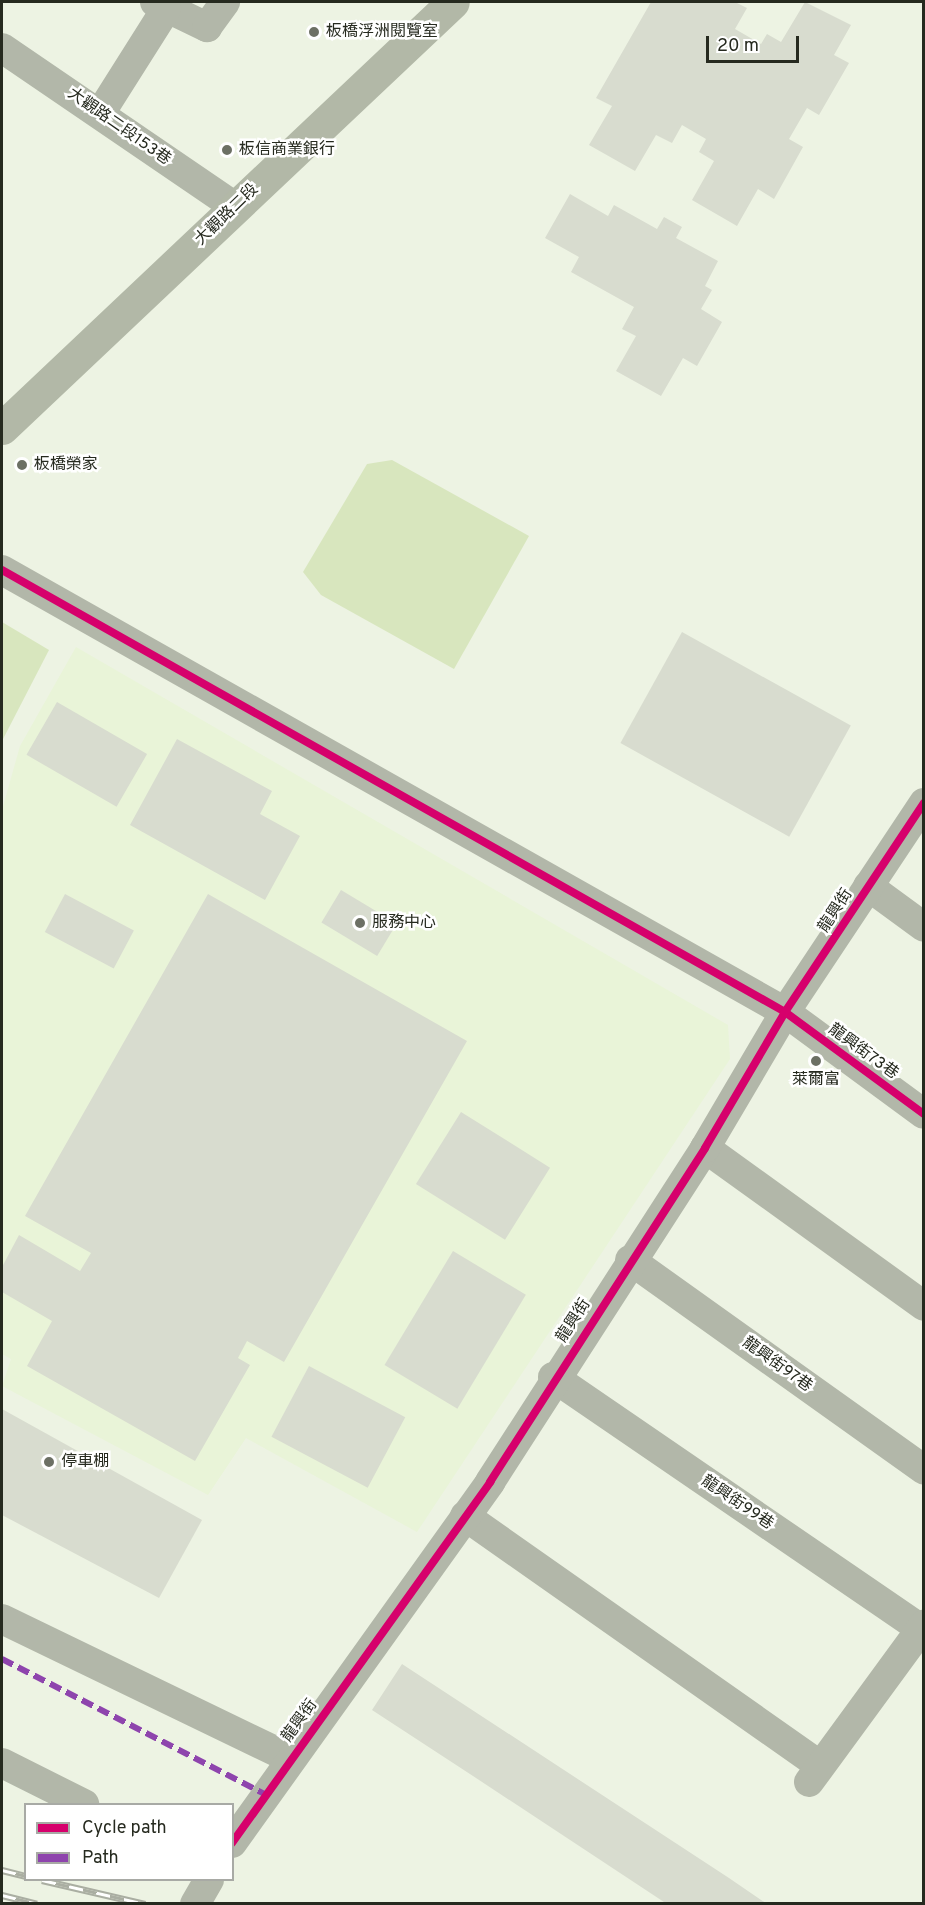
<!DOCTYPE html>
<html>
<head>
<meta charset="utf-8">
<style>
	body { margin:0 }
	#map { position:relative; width:925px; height:1905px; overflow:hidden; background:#edf3e3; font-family:Overpass,"Noto Sans TC",sans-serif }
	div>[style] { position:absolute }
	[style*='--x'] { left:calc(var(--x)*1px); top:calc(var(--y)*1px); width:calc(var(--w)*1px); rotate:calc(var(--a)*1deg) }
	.built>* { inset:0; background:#e9f4d8 }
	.green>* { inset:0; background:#d8e6be }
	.building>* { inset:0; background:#d8dccf; transform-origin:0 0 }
	.minor>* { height:30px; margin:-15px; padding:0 15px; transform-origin:15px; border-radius:15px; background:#b2b7a9 }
	.major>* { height:33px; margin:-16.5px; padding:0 16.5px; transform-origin:16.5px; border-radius:16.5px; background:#b2b8a7 }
	.rail>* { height:7px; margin-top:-3.5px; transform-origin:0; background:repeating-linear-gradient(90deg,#fff 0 14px,#aaaea2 0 28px); box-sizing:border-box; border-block:2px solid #aaaea2 }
	.quiet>* { height:6px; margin-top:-3px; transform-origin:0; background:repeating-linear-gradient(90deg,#8e44ad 0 12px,transparent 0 18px) }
	.cycleway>* { height:8px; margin:-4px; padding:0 4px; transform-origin:4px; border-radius:4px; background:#d6006c }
	.dots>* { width:16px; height:16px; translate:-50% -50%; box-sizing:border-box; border:3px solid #fff; border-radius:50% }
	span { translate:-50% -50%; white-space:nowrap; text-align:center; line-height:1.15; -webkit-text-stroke:5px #fff; paint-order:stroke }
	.poi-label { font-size:16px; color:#262a1f }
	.left { translate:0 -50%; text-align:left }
	.street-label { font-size:16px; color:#262a1f }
	.frame { position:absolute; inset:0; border:3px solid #262a1f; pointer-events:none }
	.legend { position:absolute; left:24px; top:1803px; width:210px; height:78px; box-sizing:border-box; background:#fff; border:2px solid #a8aaa5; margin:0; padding:8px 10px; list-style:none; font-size:18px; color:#262a1f }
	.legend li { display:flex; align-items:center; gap:12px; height:30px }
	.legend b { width:30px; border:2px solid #a8aaa5 }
	.scale { position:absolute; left:706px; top:36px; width:93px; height:27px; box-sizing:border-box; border:3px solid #262a1f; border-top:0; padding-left:8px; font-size:18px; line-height:21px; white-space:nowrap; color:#262a1f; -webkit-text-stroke:4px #fff; paint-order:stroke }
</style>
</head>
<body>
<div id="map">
	<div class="built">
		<div style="clip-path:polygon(76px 647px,728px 1025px,730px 1059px,417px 1532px,246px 1438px,208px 1495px,2px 1386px,11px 1359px,2px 1354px,2px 810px,20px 746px)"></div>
	</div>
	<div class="green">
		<div style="clip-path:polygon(392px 460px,529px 536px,454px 669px,321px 595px,303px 572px,367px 464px)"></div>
		<div style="clip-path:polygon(2px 622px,49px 650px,2px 741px)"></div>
	</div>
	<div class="building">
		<div style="clip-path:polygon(651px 2px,735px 2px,747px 8px,735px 29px,761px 44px,767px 34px,781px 42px,805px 2px,851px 25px,834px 55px,849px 63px,819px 115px,807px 108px,789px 139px,803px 147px,774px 199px,758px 189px,737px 226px,692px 200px,714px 161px,699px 152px,706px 139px,682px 125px,672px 143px,656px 135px,635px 171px,589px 145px,612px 106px,596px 98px)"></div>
		<div style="clip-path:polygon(570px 194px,608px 216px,614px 205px,657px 229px,664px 217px,682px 227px,676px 238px,718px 261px,705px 286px,712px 290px,701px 309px,722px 322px,697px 366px,683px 358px,661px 396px,616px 371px,636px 336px,622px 329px,634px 307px,571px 272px,579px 257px,545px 238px)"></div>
		<div style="left:682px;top:632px;width:193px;height:127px;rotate:29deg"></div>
		<div style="left:57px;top:702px;width:104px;height:61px;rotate:30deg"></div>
		<div style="clip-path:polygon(177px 739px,272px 791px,260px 814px,300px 836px,265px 900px,130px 825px)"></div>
		<div style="left:341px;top:890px;width:65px;height:38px;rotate:31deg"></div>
		<div style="left:65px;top:894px;width:78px;height:43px;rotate:28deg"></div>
		<div style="clip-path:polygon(208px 894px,467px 1041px,284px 1362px,247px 1341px,238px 1358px,250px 1365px,195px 1461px,27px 1366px,52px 1321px,2px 1292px,2px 1267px,19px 1235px,80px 1271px,91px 1253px,25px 1216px)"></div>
		<div style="left:461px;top:1112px;width:105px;height:85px;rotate:32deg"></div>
		<div style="left:453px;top:1251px;width:85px;height:133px;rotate:31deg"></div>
		<div style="left:309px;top:1366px;width:109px;height:80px;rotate:28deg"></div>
		<div style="clip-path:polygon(2px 1409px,202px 1520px,159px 1598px,2px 1515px)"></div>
		<div style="clip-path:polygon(402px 1664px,729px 1878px,767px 1904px,667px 1904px,473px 1776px,372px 1710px)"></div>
	</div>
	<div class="minor">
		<div style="--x:155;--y:2;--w:58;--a:25.7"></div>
		<div style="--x:207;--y:27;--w:31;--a:-54"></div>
		<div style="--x:2;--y:48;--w:282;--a:34.3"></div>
		<div style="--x:101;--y:112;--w:122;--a:-57.7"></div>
		<div style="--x:2;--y:570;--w:899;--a:29.44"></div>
		<div style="--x:785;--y:1012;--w:172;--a:36.3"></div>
		<div style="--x:868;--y:886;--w:69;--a:36.2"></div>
		<div style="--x:705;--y:1148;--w:270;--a:35.8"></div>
		<div style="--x:630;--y:1260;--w:361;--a:35.5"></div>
		<div style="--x:553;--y:1377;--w:446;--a:34.4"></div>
		<div style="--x:465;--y:1516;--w:433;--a:35.1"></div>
		<div style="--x:2;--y:1619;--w:319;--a:25.8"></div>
		<div style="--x:2;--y:1763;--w:92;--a:26.6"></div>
		<div style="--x:809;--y:1782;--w:195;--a:-53.8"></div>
		<div style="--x:232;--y:1843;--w:444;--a:-54.4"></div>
		<div style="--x:490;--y:1482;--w:397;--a:-57.2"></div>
		<div style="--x:705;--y:1148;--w:158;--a:-59.5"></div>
		<div style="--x:785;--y:1012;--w:251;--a:-56.4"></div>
		<div style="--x:195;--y:1904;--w:28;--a:-60"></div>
	</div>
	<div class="major">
		<div style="--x:2;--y:428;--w:620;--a:-43.37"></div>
	</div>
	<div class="rail">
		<div style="--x:2;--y:1870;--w:25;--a:14"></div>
		<div style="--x:42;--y:1880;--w:106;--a:13.1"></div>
		<div style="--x:2;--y:1895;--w:36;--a:14"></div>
	</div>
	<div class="quiet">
		<div style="--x:2;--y:1659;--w:296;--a:27.2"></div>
	</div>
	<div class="cycleway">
		<div style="--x:2;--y:570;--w:899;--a:29.44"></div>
		<div style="--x:785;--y:1012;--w:172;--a:36.3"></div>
		<div style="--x:232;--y:1843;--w:444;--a:-54.4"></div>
		<div style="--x:490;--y:1482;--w:397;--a:-57.2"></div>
		<div style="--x:705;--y:1148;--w:158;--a:-59.5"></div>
		<div style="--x:785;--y:1012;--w:251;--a:-56.4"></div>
	</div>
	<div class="dots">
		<div style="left:314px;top:32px;background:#6c7064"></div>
		<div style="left:227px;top:150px;background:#6c7064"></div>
		<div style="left:22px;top:465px;background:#6c7064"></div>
		<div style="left:360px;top:923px;background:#6c7064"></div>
		<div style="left:816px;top:1061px;background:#6c7064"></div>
		<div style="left:49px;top:1462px;background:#6c7064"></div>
	</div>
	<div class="poi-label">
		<span class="left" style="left:326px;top:32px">板橋浮洲閱覽室</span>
		<span class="left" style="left:239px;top:150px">板信商業銀行</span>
		<span class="left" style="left:34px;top:465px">板橋榮家</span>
		<span class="left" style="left:372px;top:923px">服務中心</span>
		<span style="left:816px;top:1080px">萊爾富</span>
		<span class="left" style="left:61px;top:1462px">停車棚</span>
	</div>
	<div class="street-label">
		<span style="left:119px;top:127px;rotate:35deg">大觀路二段153巷</span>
		<span style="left:227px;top:215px;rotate:-44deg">大觀路二段</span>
		<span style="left:836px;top:911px;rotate:-57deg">龍興街</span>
		<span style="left:863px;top:1052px;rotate:36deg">龍興街73巷</span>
		<span style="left:574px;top:1321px;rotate:-57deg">龍興街</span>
		<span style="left:777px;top:1365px;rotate:36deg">龍興街97巷</span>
		<span style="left:737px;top:1503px;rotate:34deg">龍興街99巷</span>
		<span style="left:300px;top:1721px;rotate:-54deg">龍興街</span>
	</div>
	<div class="frame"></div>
	<ul class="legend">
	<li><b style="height:8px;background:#d6006c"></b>Cycle path</li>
	<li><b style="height:8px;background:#8e44ad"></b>Path</li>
	</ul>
	<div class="scale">20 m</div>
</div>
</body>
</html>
